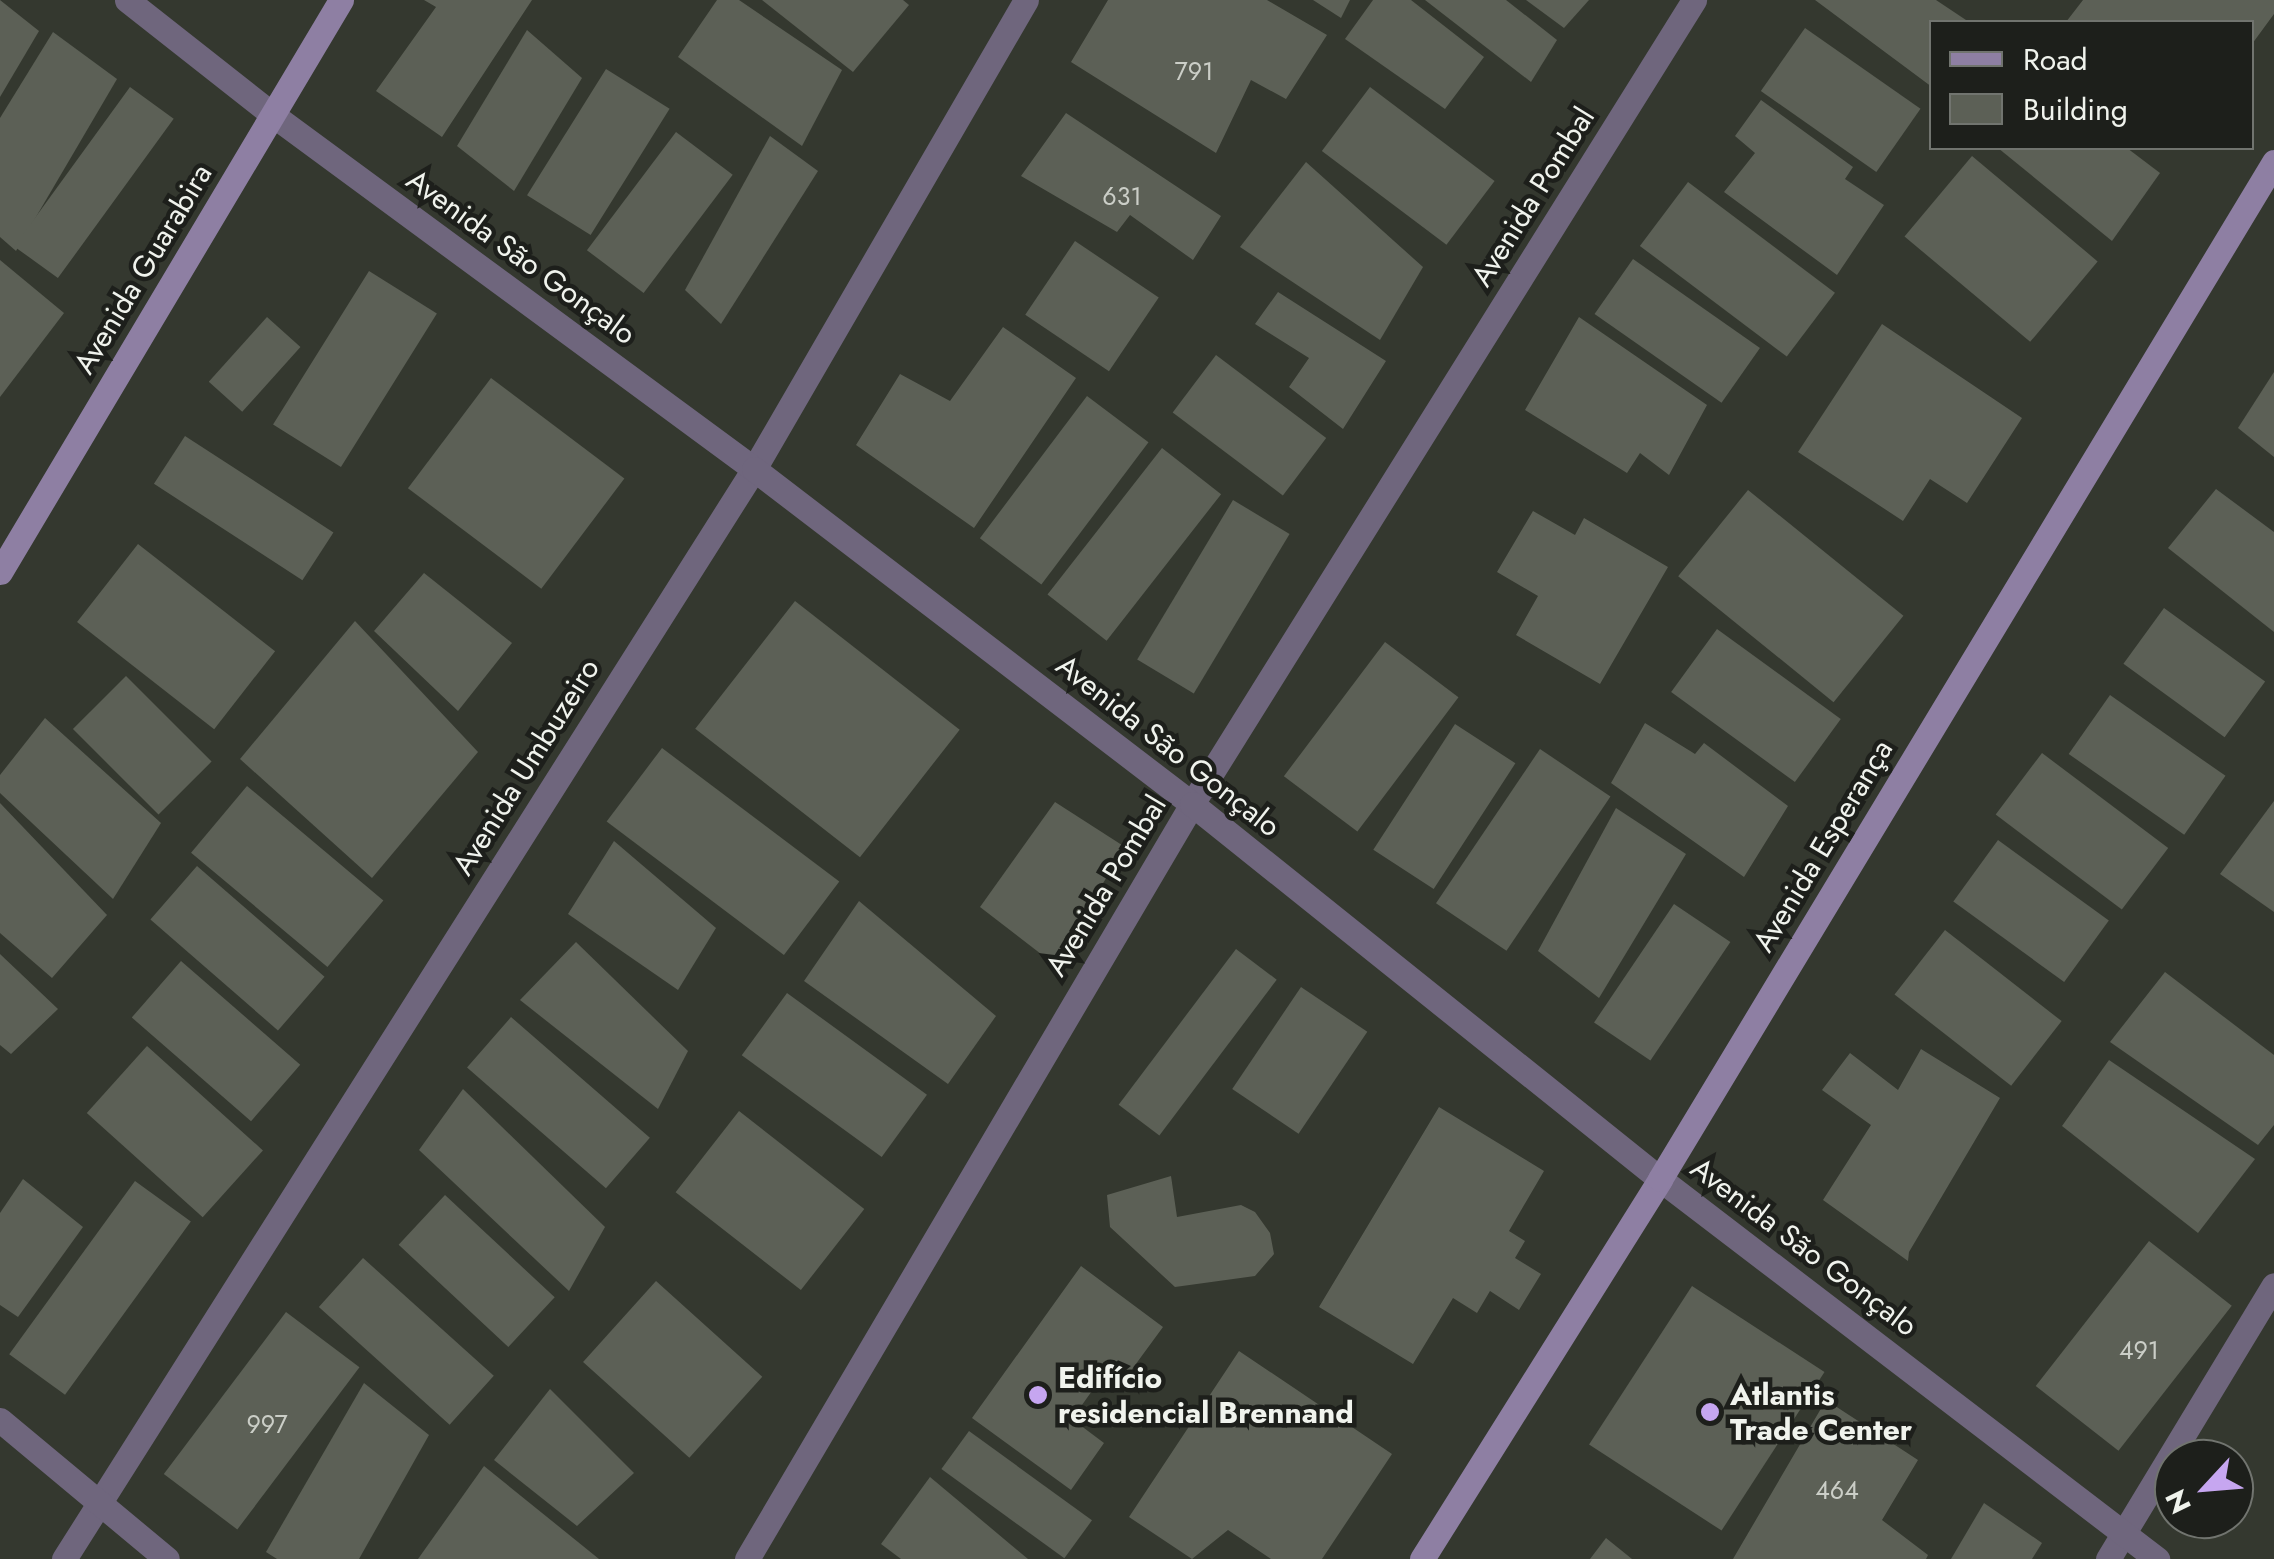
<!DOCTYPE html>
<html>
<head>
<meta charset="utf-8">
<style>
	body { margin:0 }
	#map { position:relative; width:2274px; height:1559px; overflow:hidden; background:#34382f; font-family:Jost,sans-serif }
	div>[style] { position:absolute }
	[style*='--x'] { left:calc(var(--x)*1px); top:calc(var(--y)*1px); width:calc(var(--w)*1px); rotate:calc(var(--a)*1deg) }
	.building>* { inset:0; background:#5c6056; transform-origin:0 0 }
	.minor>* { height:25px; margin:-12.5px; padding:0 12.5px; transform-origin:12.5px; border-radius:12.5px; background:#6f667d }
	.tertiary>* { height:25px; margin:-12.5px; padding:0 12.5px; transform-origin:12.5px; border-radius:12.5px; background:#6f667d }
	.secondary>* { height:25px; margin:-12.5px; padding:0 12.5px; transform-origin:12.5px; border-radius:12.5px; background:#8e7fa3 }
	.dots>* { width:28px; height:28px; translate:-50% -50%; box-sizing:border-box; border:5px solid #1d1f1b; border-radius:50% }
	span { translate:-50% -50%; white-space:nowrap; text-align:center; line-height:1.15; -webkit-text-stroke:9px #1d1f1b; paint-order:stroke }
	.number-label { font-size:25px; color:#cbcec7 }
	.number-label span { -webkit-text-stroke-width:0 }
	.street-label { font-size:30px; color:#f0f3ed }
	.poi-label { font-size:30px; color:#f0f3ed; font-weight:700 }
	.left { translate:0 -50%; text-align:left }
	.legend { position:absolute; left:1929px; top:20px; width:325px; height:130px; box-sizing:border-box; background:#1d1f1b; border:2px solid #71746f; margin:0; padding:12px 18px; list-style:none; font-size:30px; color:#f0f3ed }
	.legend li { display:flex; align-items:center; gap:20px; height:50px }
	.legend b { width:50px; border:2px solid #71746f }
	.north { position:absolute; left:2154px; top:1439px; width:100px; height:100px; box-sizing:border-box; background:#1d1f1b; border:2px solid #71746f; border-radius:50%; rotate:244deg; font-size:28px; font-weight:700; line-height:40px; text-align:center; color:#f0f3ed }
	.north::after { content:''; display:block; margin:auto; width:35px; height:45px; background:#c6a6f0; clip-path:polygon(50% 0,100% 100%,50% 72%,0 100%) }
</style>
</head>
<body>
<div id="map">
	<div class="building">
		<div style="clip-path:polygon(0 0,39px 31px,0 97px)"></div>
		<div style="clip-path:polygon(424px 0,532px 0,442px 137px,376px 91px,436px 7px)"></div>
		<div style="clip-path:polygon(717px 0,739px 0,842px 70px,802px 146px,678px 57px)"></div>
		<div style="clip-path:polygon(762px 0,903px 0,909px 5px,853px 72px)"></div>
		<div style="clip-path:polygon(1108px 0,1267px 0,1327px 35px,1286px 99px,1251px 80px,1216px 153px,1071px 62px)"></div>
		<div style="clip-path:polygon(1313px 0,1350px 0,1341px 18px)"></div>
		<div style="clip-path:polygon(1373px 0,1411px 0,1484px 57px,1445px 109px,1345px 39px)"></div>
		<div style="clip-path:polygon(1425px 0,1506px 0,1557px 40px,1531px 82px)"></div>
		<div style="clip-path:polygon(1526px 0,1589px 0,1564px 28px)"></div>
		<div style="clip-path:polygon(1815px 0,1936px 0,1969px 22px,1932px 22px,1932px 87px)"></div>
		<div style="clip-path:polygon(2083px 0,2274px 0,2274px 14px,2252px 44px,2252px 22px,2066px 22px)"></div>
		<div style="left:1805px;top:28px;width:141px;height:77px;rotate:35deg"></div>
		<div style="clip-path:polygon(527px 30px,582px 78px,514px 191px,457px 146px)"></div>
		<div style="clip-path:polygon(53px 32px,117px 79px,16px 251px,0 237px,0 118px)"></div>
		<div style="left:606px;top:69px;width:75px;height:149px;rotate:32deg"></div>
		<div style="left:130px;top:87px;width:54px;height:197px;rotate:36deg"></div>
		<div style="left:1370px;top:87px;width:156px;height:80px;rotate:37deg"></div>
		<div style="clip-path:polygon(1761px 100px,1853px 167px,1845px 179px,1884px 205px,1837px 275px,1724px 192px,1755px 153px,1735px 136px)"></div>
		<div style="clip-path:polygon(1066px 113px,1221px 216px,1193px 260px,1130px 215px,1117px 232px,1021px 176px)"></div>
		<div style="left:676px;top:132px;width:71px;height:148px;rotate:37deg"></div>
		<div style="clip-path:polygon(770px 136px,818px 171px,721px 324px,685px 290px)"></div>
		<div style="clip-path:polygon(1998px 148px,2127px 148px,2160px 173px,2112px 241px)"></div>
		<div style="left:1972px;top:156px;width:164px;height:105px;rotate:40deg"></div>
		<div style="clip-path:polygon(1306px 162px,1423px 267px,1380px 340px,1240px 247px)"></div>
		<div style="left:1688px;top:182px;width:184px;height:80px;rotate:37deg"></div>
		<div style="left:1075px;top:241px;width:101px;height:89px;rotate:34deg"></div>
		<div style="left:1633px;top:259px;width:155px;height:67px;rotate:35deg"></div>
		<div style="clip-path:polygon(0 260px,64px 313px,0 397px)"></div>
		<div style="left:369px;top:271px;width:80px;height:181px;rotate:32deg"></div>
		<div style="clip-path:polygon(1278px 292px,1386px 361px,1343px 429px,1289px 387px,1309px 358px,1255px 324px)"></div>
		<div style="left:267px;top:317px;width:45px;height:87px;rotate:42deg"></div>
		<div style="clip-path:polygon(1579px 317px,1707px 405px,1669px 475px,1640px 453px,1627px 473px,1525px 410px)"></div>
		<div style="clip-path:polygon(1882px 324px,2022px 418px,1967px 503px,1930px 479px,1903px 521px,1798px 452px)"></div>
		<div style="clip-path:polygon(1003px 327px,1076px 378px,974px 528px,856px 445px,900px 374px,950px 401px)"></div>
		<div style="left:1216px;top:355px;width:138px;height:72px;rotate:37deg"></div>
		<div style="clip-path:polygon(2274px 372px,2274px 457px,2238px 428px)"></div>
		<div style="left:491px;top:378px;width:167px;height:138px;rotate:37deg"></div>
		<div style="left:1087px;top:396px;width:77px;height:178px;rotate:37deg"></div>
		<div style="left:185px;top:436px;width:177px;height:57px;rotate:33deg"></div>
		<div style="left:1162px;top:448px;width:75px;height:186px;rotate:38deg"></div>
		<div style="clip-path:polygon(2216px 489px,2274px 532px,2274px 632px,2168px 548px)"></div>
		<div style="left:1748px;top:490px;width:200px;height:111px;rotate:39deg"></div>
		<div style="left:1233px;top:500px;width:66px;height:186px;rotate:31deg"></div>
		<div style="clip-path:polygon(1533px 511px,1575px 535px,1584px 518px,1668px 567px,1600px 684px,1516px 635px,1538px 596px,1497px 572px)"></div>
		<div style="left:138px;top:544px;width:174px;height:99px;rotate:38deg"></div>
		<div style="clip-path:polygon(424px 573px,512px 643px,458px 711px,374px 631px)"></div>
		<div style="left:795px;top:601px;width:209px;height:162px;rotate:38deg"></div>
		<div style="left:2164px;top:608px;width:125px;height:69px;rotate:36deg"></div>
		<div style="clip-path:polygon(355px 621px,478px 752px,372px 878px,240px 759px)"></div>
		<div style="left:1717px;top:629px;width:153px;height:78px;rotate:36deg"></div>
		<div style="left:1385px;top:642px;width:92px;height:168px;rotate:37deg"></div>
		<div style="left:126px;top:676px;width:121px;height:75px;rotate:45deg"></div>
		<div style="left:2110px;top:695px;width:141px;height:72px;rotate:35deg"></div>
		<div style="clip-path:polygon(45px 718px,161px 823px,113px 899px,0 793px,0 775px)"></div>
		<div style="clip-path:polygon(1645px 723px,1695px 754px,1704px 743px,1788px 806px,1744px 877px,1611px 783px)"></div>
		<div style="left:1455px;top:724px;width:72px;height:150px;rotate:33deg"></div>
		<div style="left:662px;top:748px;width:222px;height:92px;rotate:37deg"></div>
		<div style="left:1540px;top:749px;width:85px;height:186px;rotate:34deg"></div>
		<div style="left:2042px;top:753px;width:158px;height:77px;rotate:37deg"></div>
		<div style="left:247px;top:786px;width:178px;height:87px;rotate:40deg"></div>
		<div style="clip-path:polygon(2274px 801px,2274px 912px,2220px 874px)"></div>
		<div style="clip-path:polygon(1055px 802px,1125px 847px,1054px 964px,980px 907px)"></div>
		<div style="clip-path:polygon(0 803px,107px 915px,52px 978px,0 933px)"></div>
		<div style="clip-path:polygon(1616px 808px,1686px 854px,1599px 998px,1538px 951px)"></div>
		<div style="left:1998px;top:840px;width:137px;height:76px;rotate:36deg"></div>
		<div style="clip-path:polygon(614px 841px,716px 928px,678px 990px,568px 914px)"></div>
		<div style="left:197px;top:866px;width:169px;height:71px;rotate:41deg"></div>
		<div style="clip-path:polygon(859px 901px,996px 1016px,948px 1084px,804px 981px)"></div>
		<div style="left:1674px;top:904px;width:68px;height:143px;rotate:34deg"></div>
		<div style="left:1945px;top:930px;width:148px;height:82px;rotate:38deg"></div>
		<div style="clip-path:polygon(576px 942px,688px 1051px,658px 1109px,520px 1000px)"></div>
		<div style="left:1236px;top:949px;width:51px;height:195px;rotate:37deg"></div>
		<div style="clip-path:polygon(0 954px,58px 1009px,11px 1054px,0 1045px)"></div>
		<div style="left:181px;top:961px;width:158px;height:75px;rotate:41deg"></div>
		<div style="clip-path:polygon(2165px 972px,2274px 1055px,2274px 1125px,2258px 1145px,2110px 1042px)"></div>
		<div style="left:1301px;top:987px;width:80px;height:123px;rotate:34deg"></div>
		<div style="left:787px;top:993px;width:173px;height:77px;rotate:36deg"></div>
		<div style="left:511px;top:1017px;width:184px;height:67px;rotate:41deg"></div>
		<div style="left:147px;top:1046px;width:156px;height:90px;rotate:42deg"></div>
		<div style="clip-path:polygon(1921px 1049px,2000px 1098px,1909px 1252px,1908px 1261px,1823px 1200px,1871px 1125px,1822px 1090px,1850px 1053px,1898px 1090px)"></div>
		<div style="clip-path:polygon(2109px 1060px,2255px 1159px,2198px 1233px,2062px 1126px)"></div>
		<div style="clip-path:polygon(463px 1089px,605px 1227px,569px 1291px,419px 1150px)"></div>
		<div style="clip-path:polygon(1439px 1107px,1544px 1171px,1509px 1231px,1525px 1241px,1515px 1258px,1541px 1274px,1519px 1310px,1490px 1291px,1477px 1313px,1453px 1298px,1413px 1364px,1319px 1307px)"></div>
		<div style="left:739px;top:1111px;width:159px;height:103px;rotate:38deg"></div>
		<div style="clip-path:polygon(1171px 1176px,1177px 1217px,1241px 1205px,1255px 1212px,1270px 1233px,1274px 1254px,1255px 1276px,1175px 1287px,1110px 1227px,1107px 1195px)"></div>
		<div style="clip-path:polygon(23px 1179px,83px 1227px,18px 1317px,0 1305px,0 1213px)"></div>
		<div style="left:135px;top:1181px;width:69px;height:214px;rotate:36deg"></div>
		<div style="left:445px;top:1195px;width:150px;height:68px;rotate:43deg"></div>
		<div style="left:2149px;top:1241px;width:105px;height:184px;rotate:38deg"></div>
		<div style="left:363px;top:1258px;width:176px;height:66px;rotate:42deg"></div>
		<div style="clip-path:polygon(1081px 1266px,1163px 1327px,1130px 1372px,1114px 1360px,1072px 1419px,1104px 1443px,1071px 1490px,972px 1418px)"></div>
		<div style="left:656px;top:1281px;width:143px;height:109px;rotate:42deg"></div>
		<div style="left:1692px;top:1286px;width:158px;height:189px;rotate:33deg"></div>
		<div style="left:286px;top:1312px;width:92px;height:203px;rotate:37deg"></div>
		<div style="clip-path:polygon(1239px 1351px,1392px 1454px,1322px 1559px,1271px 1559px,1228px 1530px,1192px 1559px,1129px 1517px)"></div>
		<div style="clip-path:polygon(364px 1383px,429px 1435px,359px 1559px,277px 1559px,266px 1552px)"></div>
		<div style="clip-path:polygon(550px 1389px,634px 1473px,577px 1526px,494px 1460px)"></div>
		<div style="clip-path:polygon(1826px 1400px,1918px 1460px,1882px 1520px,1928px 1555px,1926px 1559px,1733px 1559px)"></div>
		<div style="left:969px;top:1431px;width:152px;height:47px;rotate:36deg"></div>
		<div style="clip-path:polygon(484px 1466px,599px 1559px,418px 1559px)"></div>
		<div style="clip-path:polygon(930px 1477px,1028px 1559px,901px 1559px,881px 1544px)"></div>
		<div style="clip-path:polygon(1984px 1503px,2042px 1543px,2032px 1559px,1951px 1559px)"></div>
		<div style="clip-path:polygon(1606px 1538px,1632px 1559px,1590px 1559px)"></div>
	</div>
	<div class="minor">
		<div style="--x:64;--y:1559;--w:1290;--a:-57.67"></div>
		<div style="--x:754;--y:469;--w:542;--a:-59.89"></div>
		<div style="--x:747;--y:1559;--w:876;--a:-59.48"></div>
		<div style="--x:1192;--y:804;--w:948;--a:-58.02"></div>
		<div style="--x:2108;--y:1559;--w:320;--a:-58.8"></div>
	</div>
	<div class="tertiary">
		<div style="--x:127;--y:0;--w:186;--a:38.2"></div>
		<div style="--x:273;--y:115;--w:597;--a:36.35"></div>
		<div style="--x:754;--y:469;--w:551;--a:37.41"></div>
		<div style="--x:1192;--y:804;--w:600;--a:38.7"></div>
		<div style="--x:1660;--y:1179;--w:626;--a:37.4"></div>
		<div style="--x:0;--y:1420;--w:217;--a:39.8"></div>
	</div>
	<div class="secondary">
		<div style="--x:0;--y:572;--w:666;--a:-59.2"></div>
		<div style="--x:1422;--y:1559;--w:448;--a:-57.9"></div>
		<div style="--x:1660;--y:1179;--w:1188;--a:-58.88"></div>
	</div>
	<div class="dots">
		<div style="left:1038px;top:1395px;background:#c6a6f0"></div>
		<div style="left:1710px;top:1412px;background:#c6a6f0"></div>
	</div>
	<div class="number-label">
		<span style="left:1194px;top:71px">791</span>
		<span style="left:1122px;top:196px">631</span>
		<span style="left:2139px;top:1350px">491</span>
		<span style="left:267px;top:1424px">997</span>
		<span style="left:1837px;top:1490px">464</span>
	</div>
	<div class="street-label">
		<span style="left:1533px;top:197px;rotate:-58deg">Avenida Pombal</span>
		<span style="left:521px;top:257px;rotate:36deg">Avenida São Gonçalo</span>
		<span style="left:143px;top:269px;rotate:-59deg">Avenida Guarabira</span>
		<span style="left:1168px;top:746px;rotate:38deg">Avenida São Gonçalo</span>
		<span style="left:526px;top:767px;rotate:-58deg">Avenida Umbuzeiro</span>
		<span style="left:1823px;top:846px;rotate:-59deg">Avenida Esperança</span>
		<span style="left:1106px;top:886px;rotate:-59deg">Avenida Pombal</span>
		<span style="left:1804px;top:1247px;rotate:37deg">Avenida São Gonçalo</span>
	</div>
	<div class="poi-label">
		<span class="left" style="left:1058px;top:1395px">Edifício<br>residencial Brennand</span>
		<span class="left" style="left:1730px;top:1412px">Atlantis<br>Trade Center</span>
	</div>
	<ul class="legend">
	<li><b style="height:12px;background:#8e7fa3"></b>Road</li>
	<li><b style="height:28px;background:#5c6056"></b>Building</li>
	</ul>
	<div class="north">N</div>
</div>
</body>
</html>
